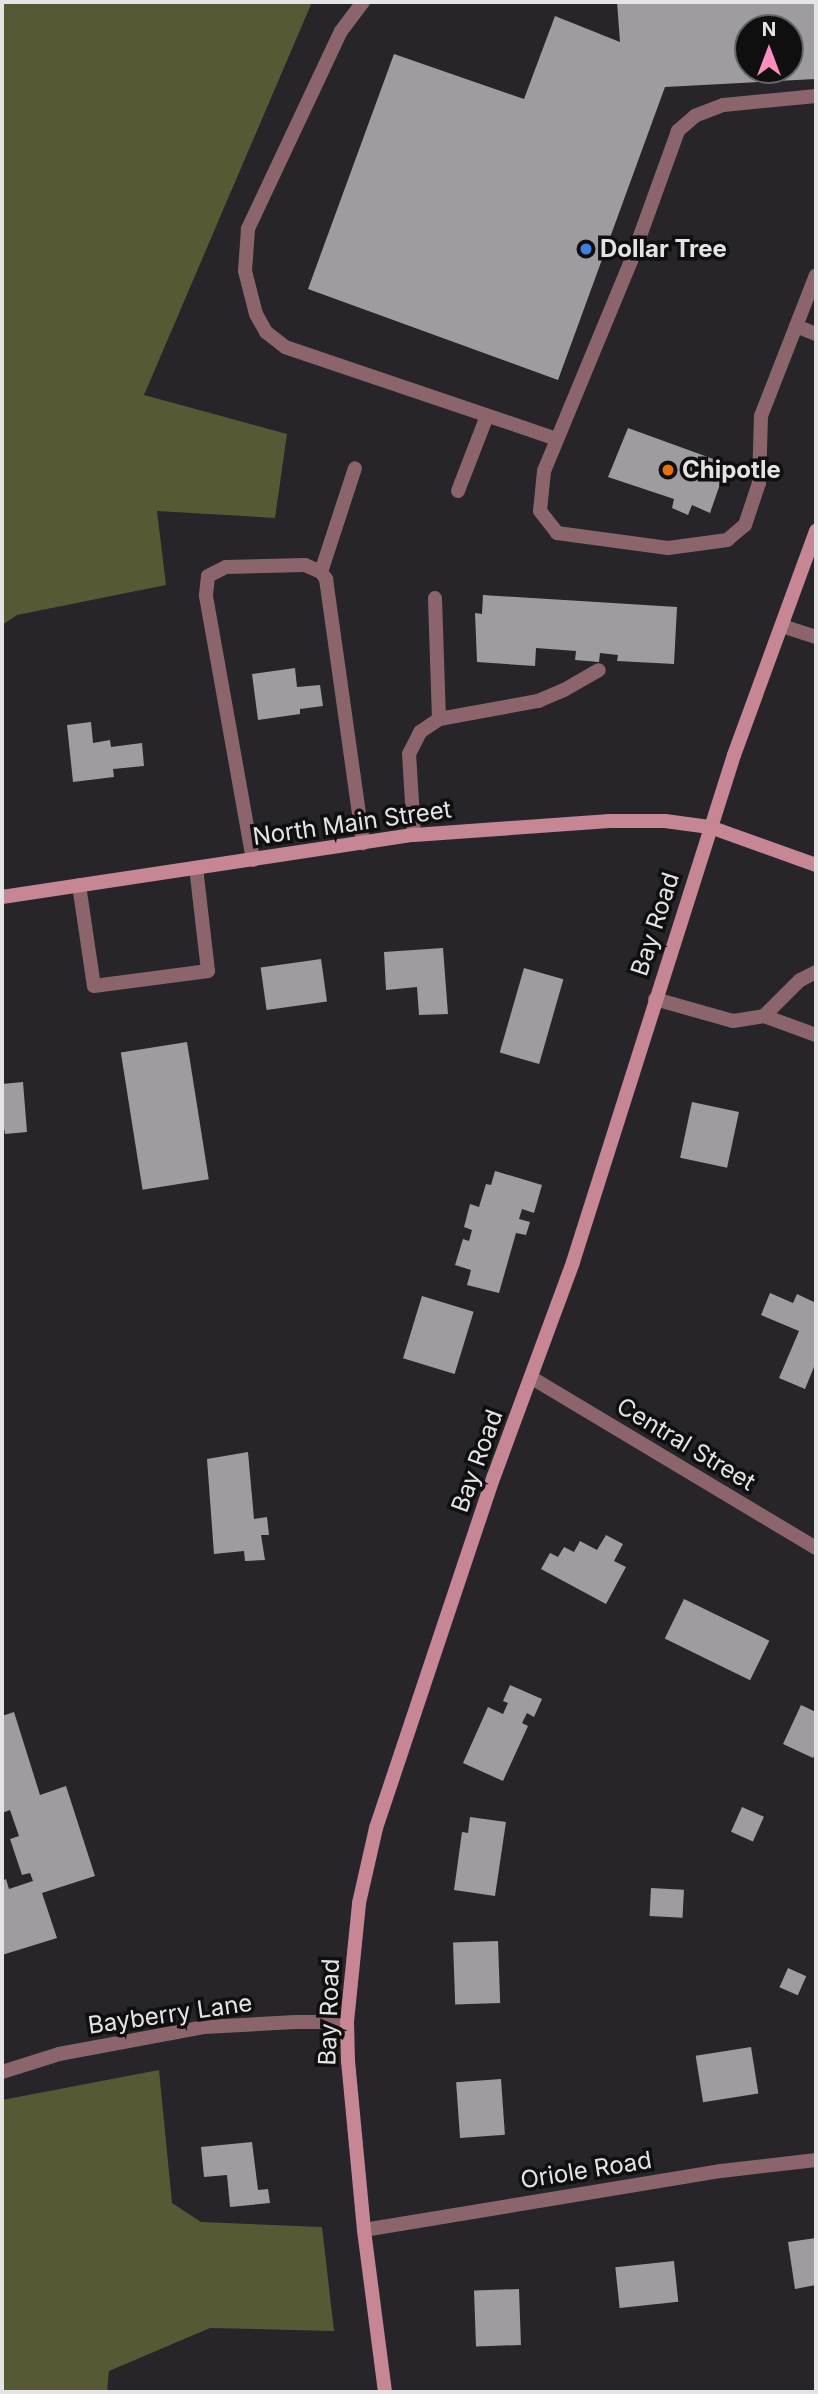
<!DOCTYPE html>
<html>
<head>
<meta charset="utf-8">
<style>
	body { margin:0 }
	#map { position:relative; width:818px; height:2394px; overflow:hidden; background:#272529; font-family:Inter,sans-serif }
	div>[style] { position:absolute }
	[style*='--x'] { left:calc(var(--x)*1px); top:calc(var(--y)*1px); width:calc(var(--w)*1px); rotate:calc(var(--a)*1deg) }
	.forest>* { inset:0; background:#565933 }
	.building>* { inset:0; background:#9f9ca1; transform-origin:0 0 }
	.lane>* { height:14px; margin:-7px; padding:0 7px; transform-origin:7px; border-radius:7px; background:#8c646c }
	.street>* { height:14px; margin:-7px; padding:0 7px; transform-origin:7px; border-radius:7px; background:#8c646c }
	.secondary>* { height:14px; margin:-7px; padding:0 7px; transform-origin:7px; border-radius:7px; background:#c68694 }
	.dots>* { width:19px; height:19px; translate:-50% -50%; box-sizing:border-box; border:4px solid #100f10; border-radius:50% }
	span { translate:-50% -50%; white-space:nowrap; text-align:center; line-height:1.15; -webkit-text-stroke:7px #100f10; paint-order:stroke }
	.poi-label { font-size:24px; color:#e4e3e6; font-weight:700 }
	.left { translate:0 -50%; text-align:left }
	.street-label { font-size:24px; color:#e4e3e6 }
	.frame { position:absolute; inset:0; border:4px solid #e4e3e6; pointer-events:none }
	.north { position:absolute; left:734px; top:14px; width:70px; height:70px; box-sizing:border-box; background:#100f10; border:2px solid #656466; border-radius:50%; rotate:0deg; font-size:19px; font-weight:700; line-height:28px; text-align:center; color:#e4e3e6 }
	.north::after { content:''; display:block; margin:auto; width:24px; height:32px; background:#fd8ebf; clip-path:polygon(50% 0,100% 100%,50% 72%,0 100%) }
</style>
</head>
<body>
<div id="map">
	<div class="forest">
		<div style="clip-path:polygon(2px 2px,312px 2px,144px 395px,287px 434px,275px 518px,157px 511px,166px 585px,17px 615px,2px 625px)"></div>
		<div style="clip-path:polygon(159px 2070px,172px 2203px,201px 2222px,322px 2227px,334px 2331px,210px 2328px,109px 2371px,107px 2392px,2px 2392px,2px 2100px)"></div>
	</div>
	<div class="building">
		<div style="clip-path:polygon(evenodd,617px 2px,816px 2px,816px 79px,665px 87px,558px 380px,308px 289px,394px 54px,524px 99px,555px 16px,620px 42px,617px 2px,748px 28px,790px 28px,790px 70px,748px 70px,748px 28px)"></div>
		<div style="clip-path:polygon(628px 428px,727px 464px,710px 513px,692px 505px,688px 515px,672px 508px,674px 499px,608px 477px)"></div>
		<div style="clip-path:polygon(483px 595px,677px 607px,674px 664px,617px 661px,618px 655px,600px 653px,599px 662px,575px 660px,576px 651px,536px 648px,535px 666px,477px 662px,475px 613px,482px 614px)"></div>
		<div style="clip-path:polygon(295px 668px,297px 687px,320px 685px,323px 706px,300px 709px,300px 714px,258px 720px,252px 674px)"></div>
		<div style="clip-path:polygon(91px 722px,93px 743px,110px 740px,111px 747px,142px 743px,144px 766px,113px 769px,114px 777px,73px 782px,67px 725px)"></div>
		<div style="clip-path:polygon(443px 948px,448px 1014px,419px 1015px,417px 987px,386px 990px,384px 952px)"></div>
		<div style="left:321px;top:959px;width:43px;height:61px;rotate:82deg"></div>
		<div style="left:524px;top:968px;width:41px;height:88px;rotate:16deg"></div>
		<div style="left:187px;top:1042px;width:139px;height:67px;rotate:81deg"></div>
		<div style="clip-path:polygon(23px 1082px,27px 1132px,5px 1134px,4px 1128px,2px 1129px,2px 1084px)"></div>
		<div style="left:692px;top:1102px;width:48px;height:57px;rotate:12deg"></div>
		<div style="clip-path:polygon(495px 1171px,542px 1185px,534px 1213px,522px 1209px,519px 1219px,530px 1222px,526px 1235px,516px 1233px,499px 1293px,467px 1285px,471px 1270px,455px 1265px,463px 1239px,469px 1241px,472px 1230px,464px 1227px,470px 1204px,479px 1207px,486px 1184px,491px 1185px)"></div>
		<div style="clip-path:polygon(770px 1293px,793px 1303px,797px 1294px,816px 1303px,816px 1362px,805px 1389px,779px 1378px,799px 1331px,761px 1315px)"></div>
		<div style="left:422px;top:1296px;width:54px;height:65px;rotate:17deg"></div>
		<div style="clip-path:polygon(248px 1452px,254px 1519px,267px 1517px,269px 1535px,261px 1535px,265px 1560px,245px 1561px,244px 1551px,214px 1554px,207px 1459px)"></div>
		<div style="clip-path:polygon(606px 1535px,623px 1544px,614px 1561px,626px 1567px,606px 1604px,541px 1569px,550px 1553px,558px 1557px,564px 1547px,574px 1552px,580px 1541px,597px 1550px)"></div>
		<div style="left:684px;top:1599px;width:95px;height:44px;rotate:26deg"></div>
		<div style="clip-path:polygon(510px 1685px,542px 1699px,534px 1717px,527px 1713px,522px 1723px,528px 1726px,503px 1781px,463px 1763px,488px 1707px,503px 1714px,508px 1703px,503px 1701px)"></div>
		<div style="clip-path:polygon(801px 1705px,816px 1712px,816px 1752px,813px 1758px,783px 1744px)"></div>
		<div style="clip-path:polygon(14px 1712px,40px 1795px,66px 1786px,95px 1876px,42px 1893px,57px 1938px,2px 1955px,2px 1881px,6px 1879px,9px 1889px,33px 1881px,30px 1873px,22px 1875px,10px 1839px,19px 1836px,10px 1810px,2px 1813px,2px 1716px)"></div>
		<div style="left:742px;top:1807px;width:24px;height:27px;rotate:24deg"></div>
		<div style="clip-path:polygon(470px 1817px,506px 1822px,495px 1896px,454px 1890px,462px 1832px,468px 1833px)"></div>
		<div style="left:651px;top:1888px;width:33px;height:28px;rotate:3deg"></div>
		<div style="left:498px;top:1941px;width:62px;height:45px;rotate:88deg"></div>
		<div style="left:788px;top:1968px;width:20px;height:21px;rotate:24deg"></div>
		<div style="left:751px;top:2047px;width:47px;height:56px;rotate:81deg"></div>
		<div style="left:501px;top:2079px;width:56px;height:45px;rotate:86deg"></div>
		<div style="clip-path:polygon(252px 2142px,258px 2190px,268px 2189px,270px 2203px,230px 2207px,227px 2175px,204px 2177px,201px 2147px)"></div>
		<div style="clip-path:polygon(816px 2238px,816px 2285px,795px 2289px,788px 2242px)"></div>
		<div style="left:674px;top:2261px;width:41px;height:59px;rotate:84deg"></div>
		<div style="left:519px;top:2289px;width:56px;height:45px;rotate:88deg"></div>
	</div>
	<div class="lane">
		<div style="--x:363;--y:2;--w:36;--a:127"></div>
		<div style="--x:341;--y:31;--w:219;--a:115.2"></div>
		<div style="--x:248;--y:229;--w:42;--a:94.1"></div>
		<div style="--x:245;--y:271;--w:44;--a:75.7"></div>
		<div style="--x:256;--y:314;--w:21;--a:61"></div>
		<div style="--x:266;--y:332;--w:24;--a:38"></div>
		<div style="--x:285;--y:347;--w:287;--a:18.7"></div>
		<div style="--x:816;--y:96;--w:93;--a:174.5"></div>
		<div style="--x:723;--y:105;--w:30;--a:159"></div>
		<div style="--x:695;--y:116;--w:23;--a:139"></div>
		<div style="--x:678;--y:131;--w:138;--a:109.9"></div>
		<div style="--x:631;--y:261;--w:227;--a:112.5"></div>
		<div style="--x:544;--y:471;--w:40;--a:95.7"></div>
		<div style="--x:540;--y:511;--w:28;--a:52"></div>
		<div style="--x:557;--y:533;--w:112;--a:7.7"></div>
		<div style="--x:668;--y:548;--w:60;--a:-7.7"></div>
		<div style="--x:727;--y:540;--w:23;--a:-40"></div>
		<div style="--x:745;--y:525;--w:44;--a:-71.6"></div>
		<div style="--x:759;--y:483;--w:67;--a:-88.3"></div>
		<div style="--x:761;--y:416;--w:151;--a:-68.7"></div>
		<div style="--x:796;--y:326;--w:22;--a:22"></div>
		<div style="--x:458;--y:491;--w:80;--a:-68.9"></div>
		<div style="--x:321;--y:572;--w:109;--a:-71.9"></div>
		<div style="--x:782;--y:626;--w:36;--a:18"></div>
		<div style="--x:439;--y:719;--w:101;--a:-10.3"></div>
		<div style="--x:538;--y:701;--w:28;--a:-23"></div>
		<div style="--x:564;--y:690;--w:40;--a:-29.7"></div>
		<div style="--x:414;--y:835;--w:81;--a:-93.5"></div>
		<div style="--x:409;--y:754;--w:25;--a:-63"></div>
		<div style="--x:420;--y:732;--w:23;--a:-34"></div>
		<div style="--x:439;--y:719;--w:121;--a:-91.9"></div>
		<div style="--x:253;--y:860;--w:269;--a:-100.1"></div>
		<div style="--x:206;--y:595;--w:19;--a:-84"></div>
		<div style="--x:208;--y:576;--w:20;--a:-27"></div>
		<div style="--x:226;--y:567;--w:79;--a:-1.5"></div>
		<div style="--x:305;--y:565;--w:17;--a:24"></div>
		<div style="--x:321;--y:572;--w:9;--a:54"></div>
		<div style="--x:326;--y:579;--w:267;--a:82"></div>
		<div style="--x:79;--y:885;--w:102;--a:81.6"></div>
		<div style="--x:94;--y:986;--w:115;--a:-7.5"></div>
		<div style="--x:208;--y:971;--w:104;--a:-96.6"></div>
		<div style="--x:816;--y:972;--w:18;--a:153"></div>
		<div style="--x:800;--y:980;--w:51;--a:135"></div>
		<div style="--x:764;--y:1016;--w:55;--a:20.1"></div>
		<div style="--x:655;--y:999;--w:81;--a:15.8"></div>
		<div style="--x:733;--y:1021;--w:31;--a:-9"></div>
	</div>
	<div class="street">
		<div style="--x:532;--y:1378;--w:331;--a:30.9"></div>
		<div style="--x:2;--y:2072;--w:60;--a:-17.5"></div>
		<div style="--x:59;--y:2054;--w:147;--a:-10.5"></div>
		<div style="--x:204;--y:2027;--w:91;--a:-3.1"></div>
		<div style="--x:295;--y:2022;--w:52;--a:0"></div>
		<div style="--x:364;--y:2230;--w:362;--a:-9.4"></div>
		<div style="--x:721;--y:2171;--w:96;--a:-6.6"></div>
	</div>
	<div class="secondary">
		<div style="--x:2;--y:897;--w:417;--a:-8.6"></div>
		<div style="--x:414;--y:835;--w:196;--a:-4.1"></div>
		<div style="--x:609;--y:821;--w:56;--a:0"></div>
		<div style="--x:665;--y:821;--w:45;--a:7.6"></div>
		<div style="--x:710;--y:827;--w:113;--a:19.7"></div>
		<div style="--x:385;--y:2392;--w:163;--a:-97.4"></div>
		<div style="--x:364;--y:2230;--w:169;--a:-95.4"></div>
		<div style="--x:348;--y:2062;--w:40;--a:-91.4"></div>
		<div style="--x:347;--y:2022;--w:120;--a:-84.2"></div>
		<div style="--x:359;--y:1903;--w:77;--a:-77.2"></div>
		<div style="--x:376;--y:1828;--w:371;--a:-71.5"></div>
		<div style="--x:494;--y:1476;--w:228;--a:-69.7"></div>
		<div style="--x:573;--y:1262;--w:532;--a:-72.38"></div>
		<div style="--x:734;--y:755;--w:239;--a:-69.9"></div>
	</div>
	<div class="dots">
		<div style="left:586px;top:249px;background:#3f7fe0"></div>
		<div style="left:668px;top:470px;background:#e8710a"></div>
	</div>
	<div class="poi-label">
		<span class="left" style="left:600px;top:249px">Dollar Tree</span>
		<span class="left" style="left:682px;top:470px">Chipotle</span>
	</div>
	<div class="street-label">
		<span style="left:352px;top:823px;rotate:-8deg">North Main Street</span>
		<span style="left:655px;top:924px;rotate:-72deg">Bay Road</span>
		<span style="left:686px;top:1444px;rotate:31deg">Central Street</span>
		<span style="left:477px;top:1461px;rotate:-70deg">Bay Road</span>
		<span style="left:329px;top:2012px;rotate:-88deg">Bay Road</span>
		<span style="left:170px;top:2014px;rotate:-8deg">Bayberry Lane</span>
		<span style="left:586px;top:2170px;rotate:-9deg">Oriole Road</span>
	</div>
	<div class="frame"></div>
	<div class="north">N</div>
</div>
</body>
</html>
